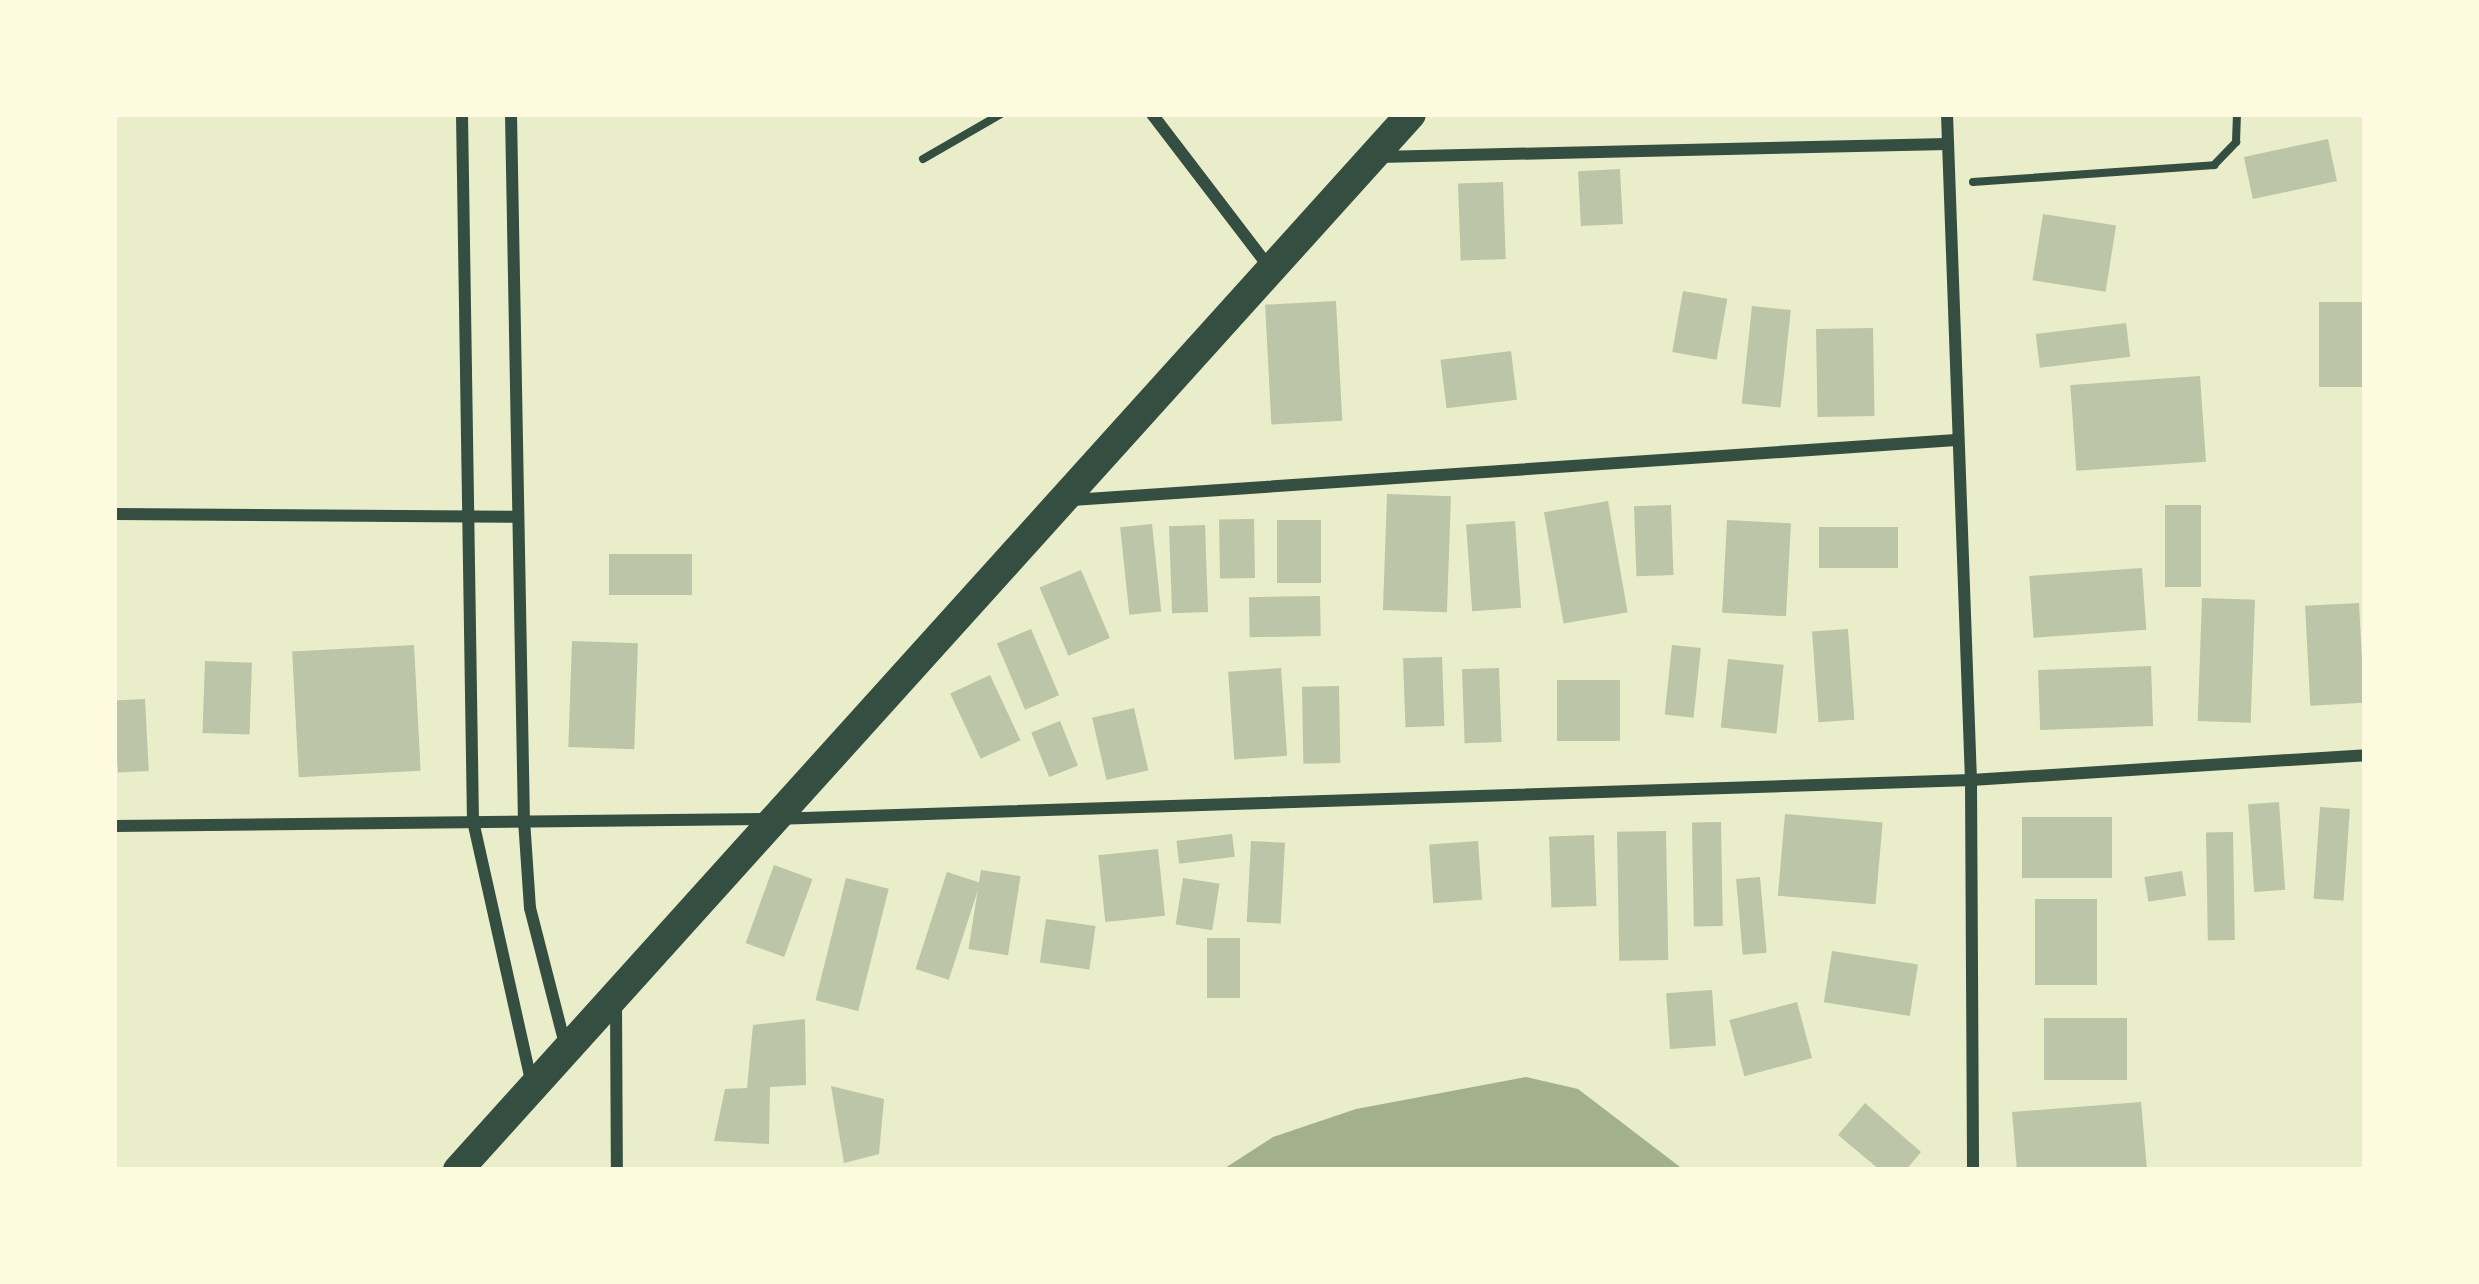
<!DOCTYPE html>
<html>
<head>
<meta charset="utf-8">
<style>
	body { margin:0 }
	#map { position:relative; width:2479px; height:1284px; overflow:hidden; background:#e9edc9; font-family:Figtree,sans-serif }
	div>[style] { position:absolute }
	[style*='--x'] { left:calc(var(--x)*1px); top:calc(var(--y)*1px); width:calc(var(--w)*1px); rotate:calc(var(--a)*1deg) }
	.water>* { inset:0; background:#a3b18a }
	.building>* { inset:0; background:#bcc5a7; transform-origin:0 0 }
	.path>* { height:8px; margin:-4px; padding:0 4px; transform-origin:4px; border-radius:4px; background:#344e41 }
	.minor>* { height:12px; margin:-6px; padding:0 6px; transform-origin:6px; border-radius:6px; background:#344e41 }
	.primary>* { height:30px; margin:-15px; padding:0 15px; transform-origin:15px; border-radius:15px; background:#344e41 }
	span { translate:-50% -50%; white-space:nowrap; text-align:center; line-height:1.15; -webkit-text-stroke:9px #fefae0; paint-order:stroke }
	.frame { position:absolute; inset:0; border:117px solid #fefae0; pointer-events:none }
</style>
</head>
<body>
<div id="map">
	<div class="water">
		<div style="clip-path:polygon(1526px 1077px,1578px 1089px,1684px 1170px,1222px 1170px,1273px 1137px,1356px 1109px)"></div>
	</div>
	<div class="building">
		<div style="left:2328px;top:139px;width:43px;height:86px;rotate:78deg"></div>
		<div style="left:1620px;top:169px;width:55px;height:42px;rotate:87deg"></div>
		<div style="left:1503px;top:182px;width:77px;height:45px;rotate:88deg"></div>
		<div style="left:2043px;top:214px;width:74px;height:67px;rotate:9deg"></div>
		<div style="left:1683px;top:291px;width:45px;height:62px;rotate:10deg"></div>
		<div style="left:1336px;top:301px;width:120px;height:71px;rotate:87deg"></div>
		<div style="left:2365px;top:302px;width:85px;height:46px;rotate:90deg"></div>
		<div style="left:1752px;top:306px;width:39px;height:98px;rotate:6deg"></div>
		<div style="left:2126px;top:323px;width:34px;height:91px;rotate:83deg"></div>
		<div style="left:1873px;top:328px;width:88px;height:57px;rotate:89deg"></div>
		<div style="left:1511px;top:351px;width:49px;height:71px;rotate:83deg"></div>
		<div style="left:2200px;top:376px;width:86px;height:130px;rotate:86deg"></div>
		<div style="left:1387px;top:494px;width:64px;height:116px;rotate:2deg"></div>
		<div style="left:1608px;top:501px;width:113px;height:65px;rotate:80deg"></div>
		<div style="left:1671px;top:505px;width:70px;height:37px;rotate:88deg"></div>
		<div style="left:2165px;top:505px;width:36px;height:82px"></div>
		<div style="left:1254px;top:519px;width:59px;height:35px;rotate:89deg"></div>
		<div style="left:1277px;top:520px;width:44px;height:63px"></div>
		<div style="left:1727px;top:520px;width:64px;height:93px;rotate:3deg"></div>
		<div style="left:1515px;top:521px;width:87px;height:49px;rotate:86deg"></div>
		<div style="left:1152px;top:524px;width:88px;height:32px;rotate:84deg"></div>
		<div style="left:1205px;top:525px;width:87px;height:36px;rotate:88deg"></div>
		<div style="left:1819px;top:527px;width:79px;height:41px"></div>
		<div style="left:692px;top:554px;width:41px;height:83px;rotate:90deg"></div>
		<div style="left:2142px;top:568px;width:62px;height:113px;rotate:86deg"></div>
		<div style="left:1081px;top:570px;width:74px;height:45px;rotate:67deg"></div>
		<div style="left:1320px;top:596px;width:40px;height:71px;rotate:89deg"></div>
		<div style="left:2202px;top:598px;width:53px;height:123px;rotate:2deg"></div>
		<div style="left:2359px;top:603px;width:100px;height:54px;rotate:87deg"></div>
		<div style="left:1031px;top:629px;width:72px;height:37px;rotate:67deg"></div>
		<div style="left:1848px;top:629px;width:91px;height:36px;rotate:86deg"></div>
		<div style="left:572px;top:641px;width:66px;height:106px;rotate:2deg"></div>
		<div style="left:414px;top:645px;width:126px;height:122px;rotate:87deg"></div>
		<div style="left:1672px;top:645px;width:29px;height:70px;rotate:6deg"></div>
		<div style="left:1442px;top:657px;width:69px;height:39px;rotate:88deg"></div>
		<div style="left:1728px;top:659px;width:56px;height:69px;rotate:6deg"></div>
		<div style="left:205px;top:661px;width:47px;height:72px;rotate:2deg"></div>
		<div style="left:2151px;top:666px;width:60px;height:113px;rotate:88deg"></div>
		<div style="left:1281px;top:668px;width:88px;height:53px;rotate:86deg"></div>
		<div style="left:1499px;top:668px;width:74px;height:37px;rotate:88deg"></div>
		<div style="left:990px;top:675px;width:72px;height:44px;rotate:65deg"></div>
		<div style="left:1557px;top:680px;width:63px;height:61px"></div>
		<div style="left:1339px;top:686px;width:77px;height:37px;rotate:89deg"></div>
		<div style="left:145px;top:699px;width:72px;height:31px;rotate:87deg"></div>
		<div style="left:1134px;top:708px;width:64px;height:43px;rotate:77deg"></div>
		<div style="left:1060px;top:721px;width:48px;height:31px;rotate:68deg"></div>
		<div style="left:2279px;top:802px;width:88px;height:31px;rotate:86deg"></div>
		<div style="left:2320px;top:807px;width:30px;height:92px;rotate:4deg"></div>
		<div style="left:1785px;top:814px;width:98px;height:82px;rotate:5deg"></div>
		<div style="left:2022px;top:817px;width:90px;height:61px"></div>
		<div style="left:1721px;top:822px;width:104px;height:29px;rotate:89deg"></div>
		<div style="left:1666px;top:831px;width:129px;height:49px;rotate:89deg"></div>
		<div style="left:2233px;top:832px;width:108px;height:27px;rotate:89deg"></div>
		<div style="left:1232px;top:834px;width:23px;height:56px;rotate:83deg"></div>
		<div style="left:1594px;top:835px;width:71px;height:45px;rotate:88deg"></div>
		<div style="left:1251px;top:841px;width:34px;height:81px;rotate:3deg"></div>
		<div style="left:1478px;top:841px;width:59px;height:49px;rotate:86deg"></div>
		<div style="left:1158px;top:849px;width:67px;height:60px;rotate:84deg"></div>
		<div style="left:774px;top:865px;width:41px;height:83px;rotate:20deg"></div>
		<div style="left:981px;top:870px;width:40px;height:80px;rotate:9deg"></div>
		<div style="left:2182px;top:871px;width:25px;height:38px;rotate:81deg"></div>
		<div style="left:947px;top:872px;width:35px;height:102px;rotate:18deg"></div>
		<div style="left:1760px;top:877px;width:76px;height:24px;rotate:85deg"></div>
		<div style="left:846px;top:878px;width:44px;height:126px;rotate:14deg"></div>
		<div style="left:1183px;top:878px;width:37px;height:47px;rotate:9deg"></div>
		<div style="left:2097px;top:899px;width:86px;height:62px;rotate:90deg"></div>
		<div style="left:1046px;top:919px;width:50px;height:44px;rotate:8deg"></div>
		<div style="left:1207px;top:938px;width:33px;height:60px"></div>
		<div style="left:1832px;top:951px;width:87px;height:52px;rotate:9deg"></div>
		<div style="left:1712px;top:990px;width:56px;height:46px;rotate:86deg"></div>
		<div style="left:1797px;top:1002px;width:58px;height:70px;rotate:75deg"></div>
		<div style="left:2127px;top:1018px;width:62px;height:83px;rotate:90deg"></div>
		<div style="clip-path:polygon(805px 1019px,806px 1085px,770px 1087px,769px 1144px,714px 1141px,725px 1089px,747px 1088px,753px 1025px)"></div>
		<div style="clip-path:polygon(831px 1086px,884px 1099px,879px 1154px,844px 1163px)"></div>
		<div style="clip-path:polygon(2141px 1102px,2147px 1170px,2017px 1170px,2012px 1112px)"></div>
		<div style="clip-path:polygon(1865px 1103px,1921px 1152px,1906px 1170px,1880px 1170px,1838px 1135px)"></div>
	</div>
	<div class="path">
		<div style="--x:923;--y:159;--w:90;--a:-30"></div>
		<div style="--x:1973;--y:182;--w:242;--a:-4"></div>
		<div style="--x:2214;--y:165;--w:32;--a:-46"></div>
		<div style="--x:2236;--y:142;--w:28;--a:-88"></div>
	</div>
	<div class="minor">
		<div style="--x:462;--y:114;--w:707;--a:89.11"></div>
		<div style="--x:473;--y:821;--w:270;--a:77.4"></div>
		<div style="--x:511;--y:114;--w:706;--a:88.95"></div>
		<div style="--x:524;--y:820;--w:88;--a:86.1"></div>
		<div style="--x:530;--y:908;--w:145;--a:75.6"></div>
		<div style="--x:1152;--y:114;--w:193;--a:52.6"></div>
		<div style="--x:1947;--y:114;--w:666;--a:87.94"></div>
		<div style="--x:1971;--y:780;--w:390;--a:89.7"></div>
		<div style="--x:1378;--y:157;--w:569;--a:-1.31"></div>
		<div style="--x:1072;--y:500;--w:886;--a:-3.88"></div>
		<div style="--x:114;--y:514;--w:403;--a:0.4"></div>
		<div style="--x:114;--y:826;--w:660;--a:-0.61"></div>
		<div style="--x:774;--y:819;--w:1198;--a:-1.87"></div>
		<div style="--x:1971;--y:780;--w:395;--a:-3.6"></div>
		<div style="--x:616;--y:1003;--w:167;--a:89.7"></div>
	</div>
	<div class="primary">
		<div style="--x:458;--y:1170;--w:1422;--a:-47.93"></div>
	</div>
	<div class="frame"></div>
</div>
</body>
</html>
